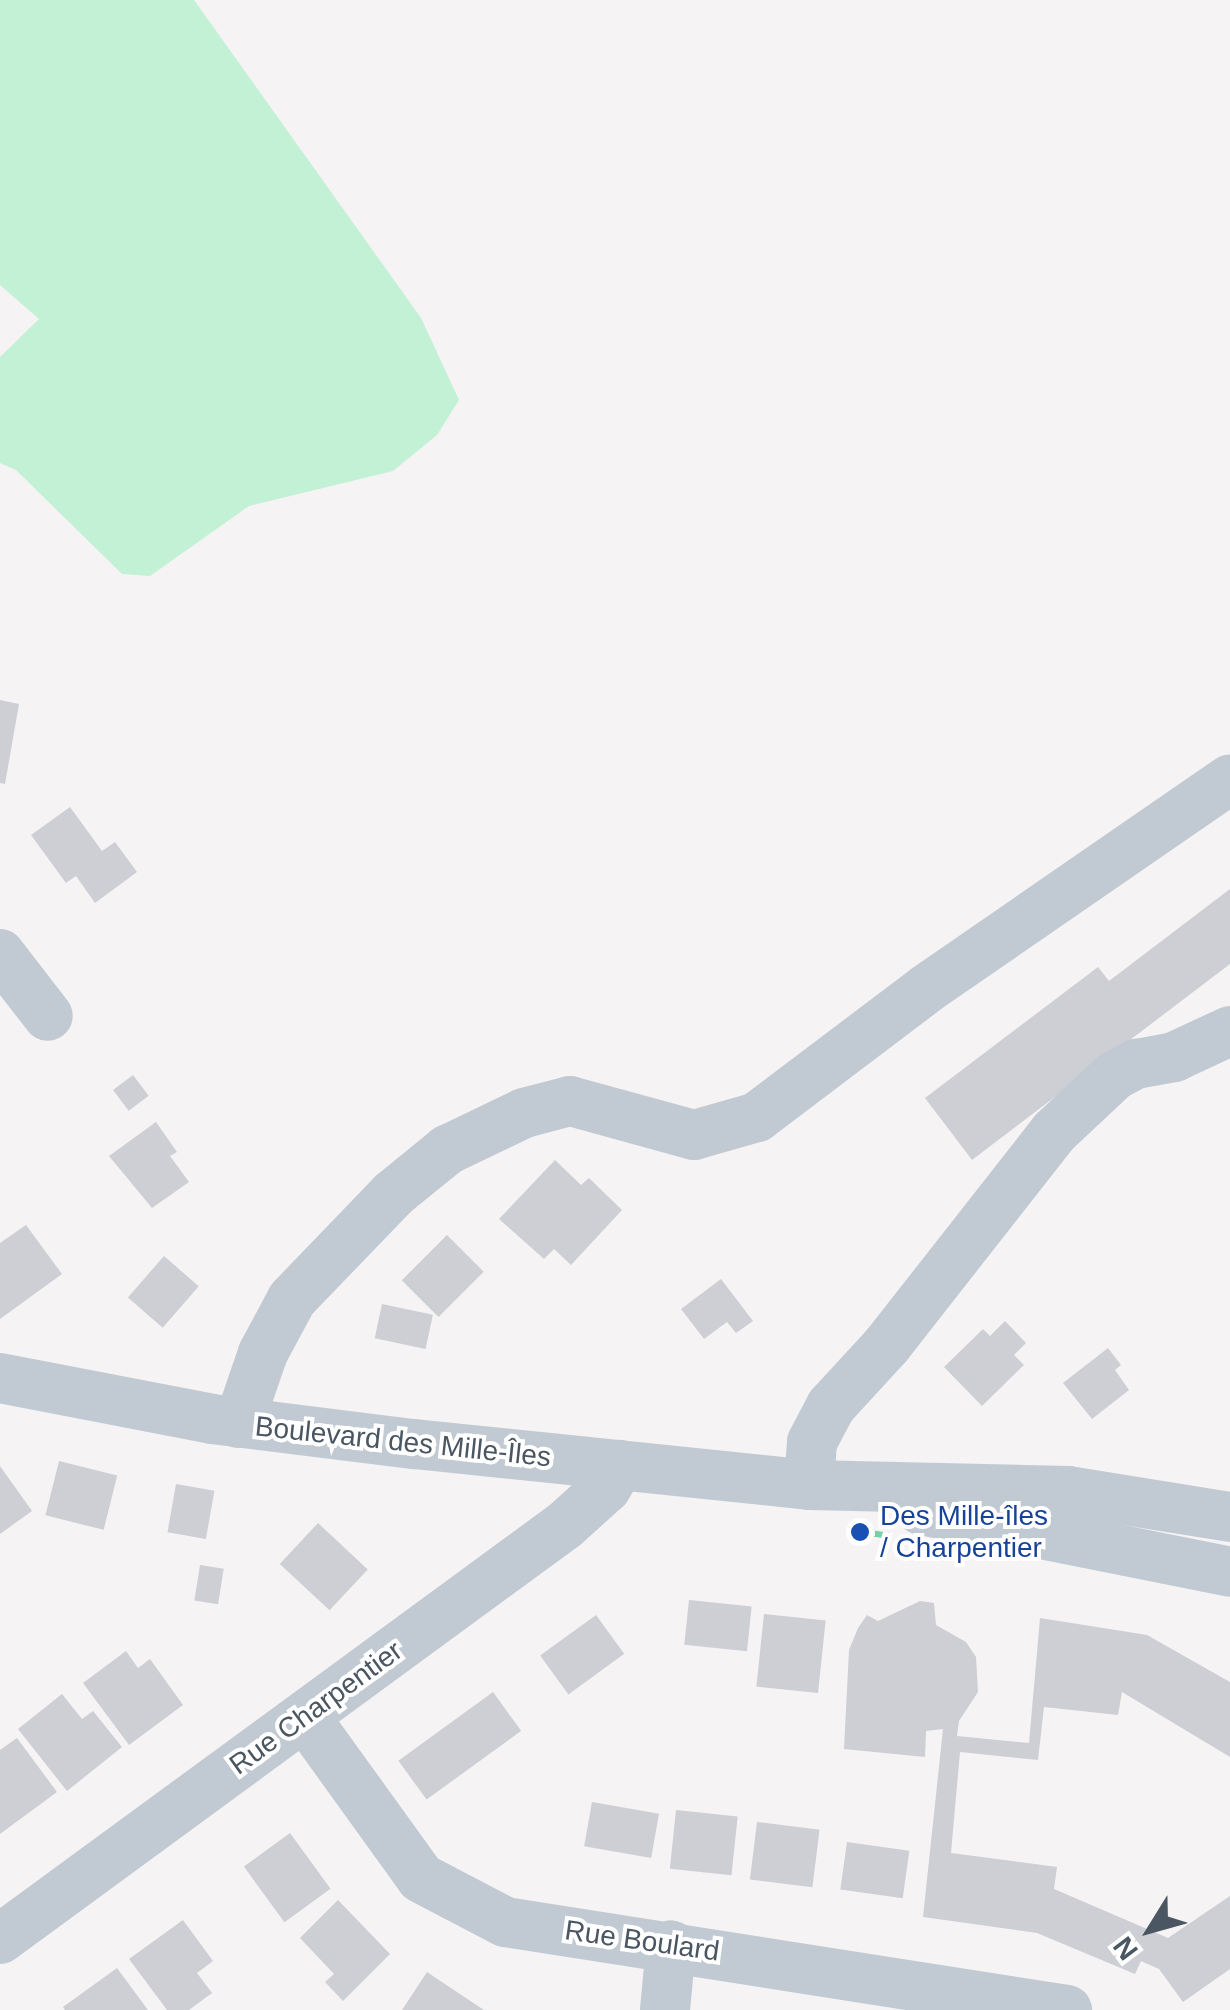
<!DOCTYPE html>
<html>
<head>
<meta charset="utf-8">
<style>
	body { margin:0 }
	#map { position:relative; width:1230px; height:2010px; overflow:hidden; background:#f5f3f3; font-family:Arial,sans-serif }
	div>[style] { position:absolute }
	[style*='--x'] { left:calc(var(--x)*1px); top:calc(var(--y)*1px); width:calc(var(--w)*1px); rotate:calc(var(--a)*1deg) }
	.green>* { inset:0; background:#c3f1d5 }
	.building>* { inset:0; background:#cdcfd5; transform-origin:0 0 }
	.path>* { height:6px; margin-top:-3px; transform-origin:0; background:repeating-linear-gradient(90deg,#7ad0a6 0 8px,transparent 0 13px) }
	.minor>* { height:50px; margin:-25px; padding:0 25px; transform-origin:25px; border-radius:25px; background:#c1cad2 }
	.dots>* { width:28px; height:28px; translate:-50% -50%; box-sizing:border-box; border:5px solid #fff; border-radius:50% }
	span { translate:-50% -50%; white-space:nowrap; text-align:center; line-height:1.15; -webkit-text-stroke:8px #fff; paint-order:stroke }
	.street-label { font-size:28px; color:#4a5661 }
	.transit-label { font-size:28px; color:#164399 }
	.left { translate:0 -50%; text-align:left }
	.north { position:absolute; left:1100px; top:1880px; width:100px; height:100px; -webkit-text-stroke:8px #fff; paint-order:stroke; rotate:233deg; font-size:28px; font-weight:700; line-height:40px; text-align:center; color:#4a5661 }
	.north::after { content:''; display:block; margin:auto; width:35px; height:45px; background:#4a5661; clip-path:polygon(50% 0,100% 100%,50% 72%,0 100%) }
</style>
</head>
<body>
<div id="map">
	<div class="green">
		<div style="clip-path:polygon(0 0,194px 0,421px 318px,459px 400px,437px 435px,393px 471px,249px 506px,150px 576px,122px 574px,16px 470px,0 463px,0 357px,39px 319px,0 285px)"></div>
	</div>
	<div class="building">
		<div style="clip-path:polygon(0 700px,19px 704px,5px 784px,0 783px)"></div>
		<div style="clip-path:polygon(70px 807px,102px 851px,115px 842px,137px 872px,95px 903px,76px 876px,66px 883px,31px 835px)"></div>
		<div style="clip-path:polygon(1230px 889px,1230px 964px,972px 1160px,925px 1098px,1098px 967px,1109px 981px)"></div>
		<div style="left:133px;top:1075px;width:26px;height:25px;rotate:53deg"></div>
		<div style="clip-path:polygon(156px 1122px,177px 1152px,170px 1156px,189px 1182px,152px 1208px,109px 1156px)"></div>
		<div style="clip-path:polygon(555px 1160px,581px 1185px,589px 1178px,622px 1210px,571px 1265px,554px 1249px,544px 1259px,499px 1219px)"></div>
		<div style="clip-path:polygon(26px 1225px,62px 1274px,0 1319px,0 1243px)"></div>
		<div style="left:447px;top:1235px;width:52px;height:64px;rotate:45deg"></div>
		<div style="left:164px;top:1256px;width:46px;height:55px;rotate:41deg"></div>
		<div style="clip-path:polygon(721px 1279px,753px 1321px,736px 1333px,727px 1322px,704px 1339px,681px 1309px)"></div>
		<div style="left:382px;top:1304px;width:52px;height:35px;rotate:12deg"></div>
		<div style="clip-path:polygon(1005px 1321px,1026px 1343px,1014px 1355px,1024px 1365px,982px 1406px,944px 1367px,983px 1329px,990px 1336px)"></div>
		<div style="clip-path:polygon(1108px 1348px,1121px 1365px,1115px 1370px,1129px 1390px,1092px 1419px,1063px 1383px)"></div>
		<div style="left:59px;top:1461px;width:60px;height:56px;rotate:14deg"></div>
		<div style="clip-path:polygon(0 1466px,32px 1511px,0 1534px)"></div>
		<div style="left:176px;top:1484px;width:39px;height:49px;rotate:10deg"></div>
		<div style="left:318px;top:1523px;width:68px;height:56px;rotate:43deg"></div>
		<div style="left:200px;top:1565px;width:24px;height:36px;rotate:9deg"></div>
		<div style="left:689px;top:1600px;width:63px;height:45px;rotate:6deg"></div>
		<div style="clip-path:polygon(920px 1601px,934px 1603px,936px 1625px,966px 1642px,976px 1657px,978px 1692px,959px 1721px,957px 1736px,1029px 1743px,1040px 1618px,1147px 1635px,1230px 1682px,1230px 1757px,1122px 1692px,1118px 1715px,1044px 1707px,1038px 1760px,960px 1752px,951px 1853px,1057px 1867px,1054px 1889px,1168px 1938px,1230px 1896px,1230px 1969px,1183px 2002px,1159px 1969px,1141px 1961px,1135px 1974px,1037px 1933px,923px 1917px,943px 1729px,926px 1731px,925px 1757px,844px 1749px,849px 1650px,858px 1628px,867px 1615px,878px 1621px)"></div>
		<div style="left:764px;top:1614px;width:62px;height:73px;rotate:6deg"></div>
		<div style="left:596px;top:1615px;width:48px;height:69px;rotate:54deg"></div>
		<div style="clip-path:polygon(126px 1651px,138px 1668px,150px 1659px,183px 1705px,129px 1745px,83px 1683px)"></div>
		<div style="left:493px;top:1692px;width:48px;height:117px;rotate:54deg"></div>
		<div style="clip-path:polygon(62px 1694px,82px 1719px,93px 1711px,122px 1747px,67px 1791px,18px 1729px)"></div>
		<div style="clip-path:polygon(17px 1738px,57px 1792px,0 1834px,0 1750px)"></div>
		<div style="left:592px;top:1802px;width:68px;height:45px;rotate:10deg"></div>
		<div style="left:676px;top:1810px;width:62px;height:59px;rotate:6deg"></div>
		<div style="left:757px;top:1822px;width:63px;height:58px;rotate:7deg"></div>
		<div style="left:290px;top:1833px;width:69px;height:57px;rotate:54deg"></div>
		<div style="left:847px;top:1842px;width:63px;height:48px;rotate:8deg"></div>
		<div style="clip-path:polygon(338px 1900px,390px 1954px,343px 2001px,325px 1982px,334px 1974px,300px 1938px)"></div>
		<div style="clip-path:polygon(183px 1920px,213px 1961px,197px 1973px,212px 1993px,189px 2010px,167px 2010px,129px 1959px)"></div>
		<div style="clip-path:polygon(117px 1968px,148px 2010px,65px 2010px,63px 2007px)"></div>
		<div style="clip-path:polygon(427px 1972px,484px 2010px,402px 2010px)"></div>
	</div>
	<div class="path">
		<div style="--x:862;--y:1532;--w:27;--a:8"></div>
	</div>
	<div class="minor">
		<div style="--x:0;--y:954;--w:78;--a:52.3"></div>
		<div style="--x:0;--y:1378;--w:216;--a:10.9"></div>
		<div style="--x:212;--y:1419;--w:204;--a:7.1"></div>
		<div style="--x:414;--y:1444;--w:397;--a:5.9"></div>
		<div style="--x:809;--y:1485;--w:259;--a:1.3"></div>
		<div style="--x:1068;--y:1491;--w:164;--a:9.1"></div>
		<div style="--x:239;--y:1423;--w:74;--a:-71.1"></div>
		<div style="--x:263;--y:1353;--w:61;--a:-61.8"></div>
		<div style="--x:292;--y:1299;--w:146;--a:-46.1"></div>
		<div style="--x:393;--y:1194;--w:70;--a:-39.2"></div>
		<div style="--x:447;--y:1150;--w:85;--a:-25.7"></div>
		<div style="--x:524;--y:1113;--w:48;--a:-14.6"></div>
		<div style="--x:570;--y:1101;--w:129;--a:15.3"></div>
		<div style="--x:694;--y:1135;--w:66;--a:-15.9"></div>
		<div style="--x:757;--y:1117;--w:212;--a:-37.1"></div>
		<div style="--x:926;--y:989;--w:369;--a:-34.6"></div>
		<div style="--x:809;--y:1485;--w:43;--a:-86"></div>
		<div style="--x:812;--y:1442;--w:41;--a:-62.2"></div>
		<div style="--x:831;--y:1406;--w:83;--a:-47.4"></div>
		<div style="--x:887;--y:1345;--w:271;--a:-51.9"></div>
		<div style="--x:1054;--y:1132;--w:83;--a:-43.1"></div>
		<div style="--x:1115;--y:1075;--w:24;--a:-28"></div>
		<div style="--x:1136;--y:1064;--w:39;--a:-10"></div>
		<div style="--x:1174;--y:1057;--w:62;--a:-24.9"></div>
		<div style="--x:921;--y:1510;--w:315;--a:11.3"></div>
		<div style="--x:305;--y:1717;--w:198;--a:54.2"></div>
		<div style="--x:421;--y:1878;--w:95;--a:27.6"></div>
		<div style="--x:505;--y:1922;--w:569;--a:8.9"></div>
		<div style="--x:0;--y:1939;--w:700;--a:-36.23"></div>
		<div style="--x:565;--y:1525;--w:55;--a:-42.1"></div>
		<div style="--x:606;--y:1488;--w:27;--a:-59"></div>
		<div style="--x:665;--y:2010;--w:65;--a:-84.7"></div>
	</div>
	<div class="dots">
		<div style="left:860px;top:1532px;background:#1a4fb4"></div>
	</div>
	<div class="street-label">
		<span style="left:403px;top:1442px;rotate:6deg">Boulevard des Mille-Îles</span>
		<span style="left:316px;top:1708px;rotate:-36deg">Rue Charpentier</span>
		<span style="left:642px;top:1941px;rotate:8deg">Rue Boulard</span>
	</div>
	<div class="transit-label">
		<span class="left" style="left:880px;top:1532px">Des Mille-îles<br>/ Charpentier</span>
	</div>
	<div class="north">N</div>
</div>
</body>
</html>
